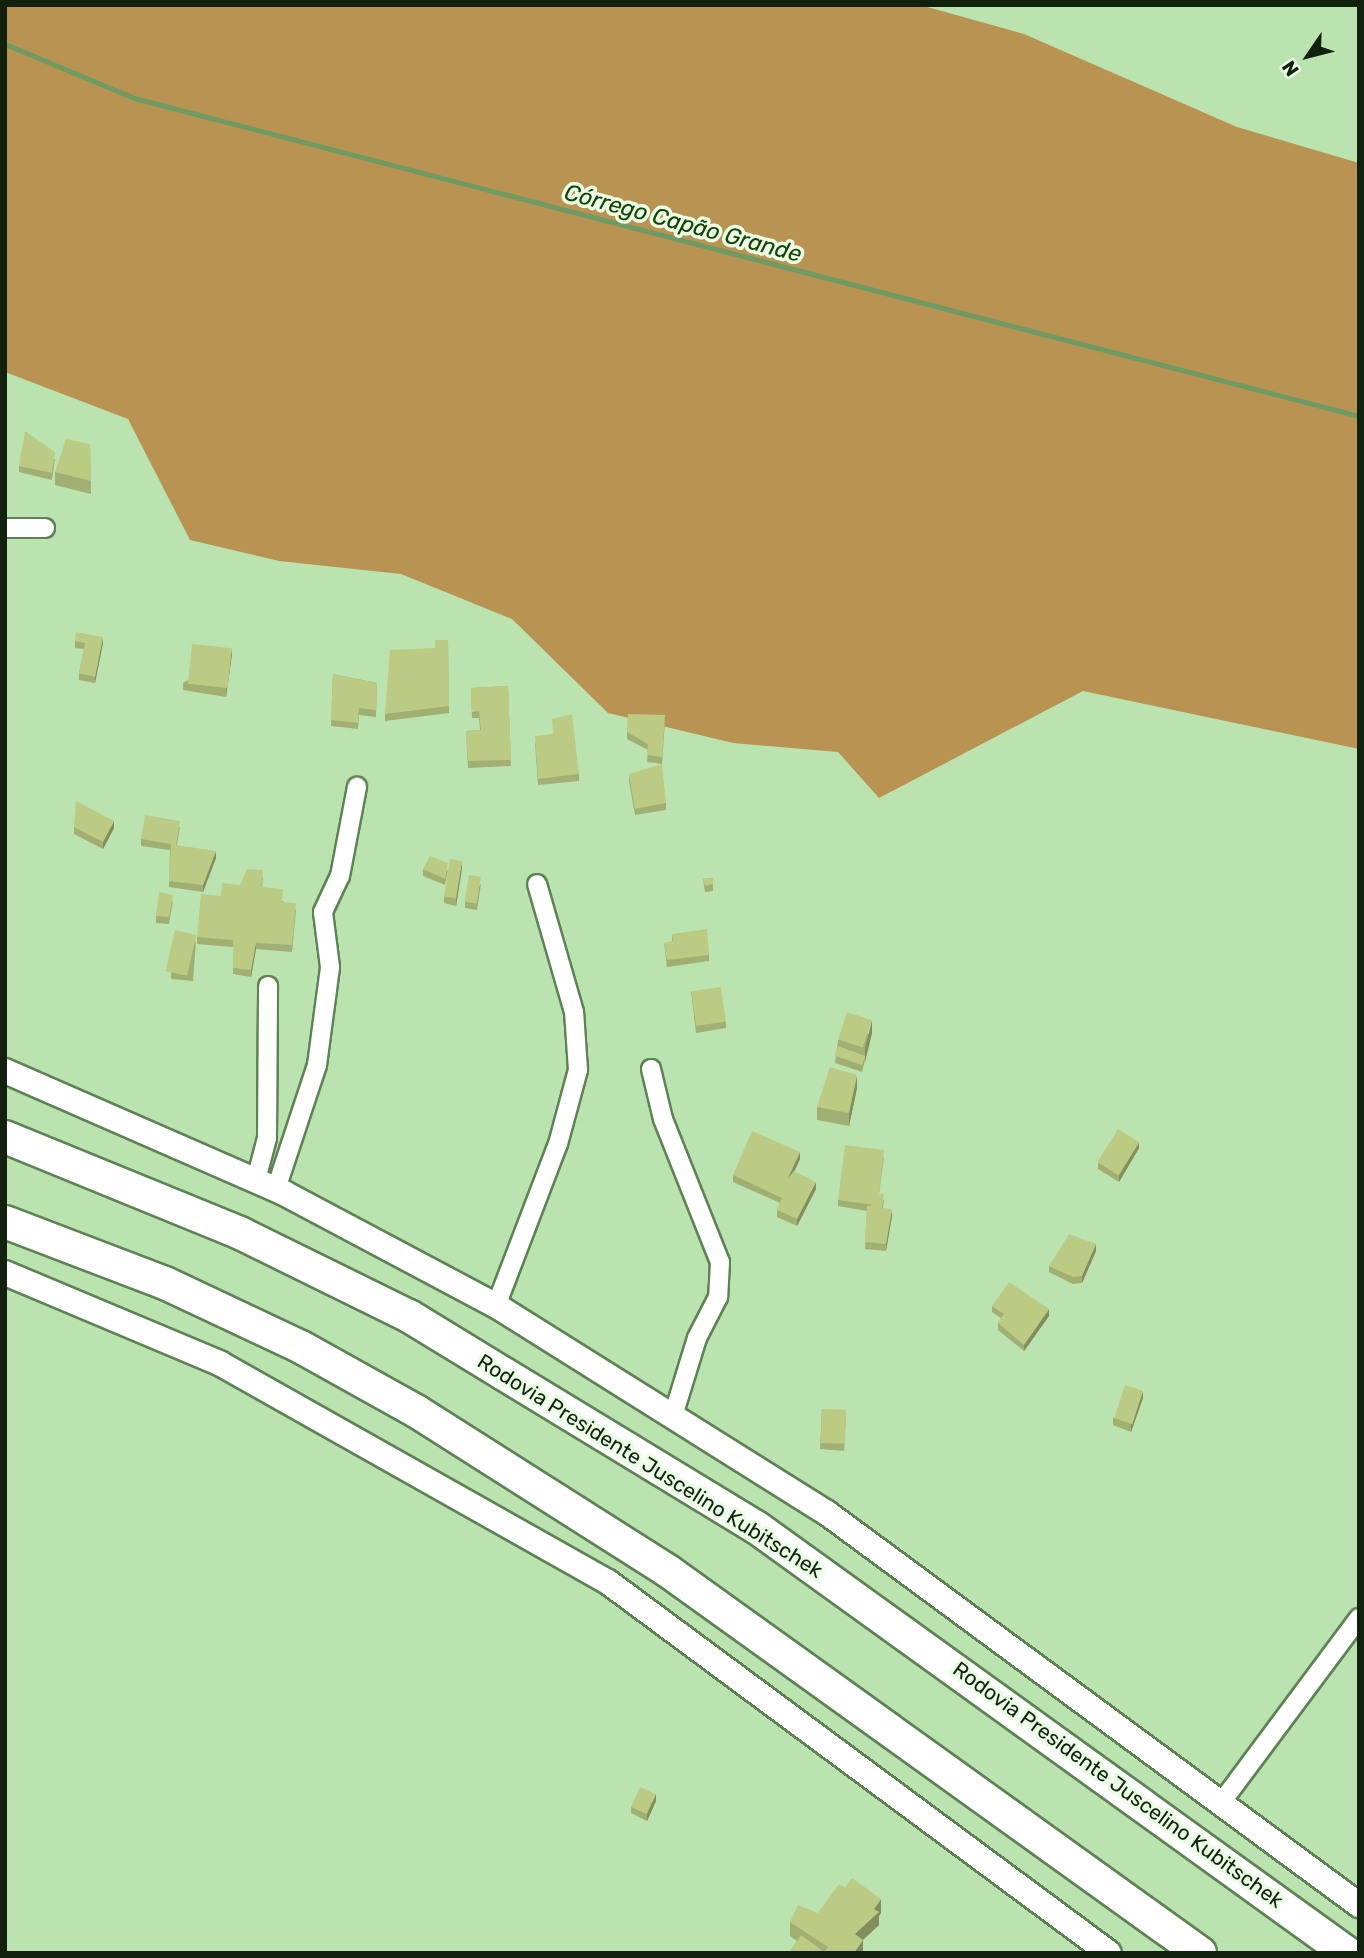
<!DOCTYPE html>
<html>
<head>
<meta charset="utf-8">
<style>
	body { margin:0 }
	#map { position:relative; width:1364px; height:1958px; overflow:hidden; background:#bbe3b0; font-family:Rubik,sans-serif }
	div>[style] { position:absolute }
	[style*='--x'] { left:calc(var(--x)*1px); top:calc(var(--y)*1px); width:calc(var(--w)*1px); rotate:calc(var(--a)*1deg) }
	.forest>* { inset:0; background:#b99352 }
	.stream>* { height:5px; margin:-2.5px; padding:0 2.5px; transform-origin:2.5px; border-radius:2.5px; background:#6e9b62 }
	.roads { filter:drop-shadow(2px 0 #5d8254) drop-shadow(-2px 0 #5d8254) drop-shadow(0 2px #5d8254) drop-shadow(0 -2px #5d8254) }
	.street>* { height:18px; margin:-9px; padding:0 9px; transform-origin:9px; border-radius:9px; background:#fff }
	.secondary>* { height:24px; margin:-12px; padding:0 12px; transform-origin:12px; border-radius:12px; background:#fff }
	.highway>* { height:32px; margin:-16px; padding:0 16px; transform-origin:16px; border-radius:16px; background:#fff }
	.wall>* { inset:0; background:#a1af72 }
	.shaded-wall>* { inset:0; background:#838e5c }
	.building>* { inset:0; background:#bbcb84; transform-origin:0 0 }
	span { translate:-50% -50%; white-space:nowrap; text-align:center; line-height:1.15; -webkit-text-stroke:7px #e9fee4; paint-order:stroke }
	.street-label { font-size:21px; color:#12210e }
	.water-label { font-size:23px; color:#144104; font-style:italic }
	.frame { position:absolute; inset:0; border:7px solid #12210e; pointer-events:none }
	.north { position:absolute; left:1273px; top:21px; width:70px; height:70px; -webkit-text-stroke:5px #e9fee4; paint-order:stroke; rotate:235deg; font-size:19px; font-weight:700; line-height:28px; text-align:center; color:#12210e }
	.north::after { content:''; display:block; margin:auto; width:24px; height:32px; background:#12210e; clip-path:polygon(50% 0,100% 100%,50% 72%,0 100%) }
</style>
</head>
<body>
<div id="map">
	<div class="forest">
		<div style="clip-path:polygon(5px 5px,920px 5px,1024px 34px,1237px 127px,1359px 163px,1359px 749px,1083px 691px,879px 798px,838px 752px,733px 743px,608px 713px,512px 619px,401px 574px,279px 561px,190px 540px,128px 419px,5px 372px)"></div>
	</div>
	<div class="stream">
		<div style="--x:5;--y:44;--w:140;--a:22.7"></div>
		<div style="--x:134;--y:98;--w:1266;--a:14.55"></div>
	</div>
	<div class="roads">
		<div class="street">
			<div style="--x:5;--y:528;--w:40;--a:0"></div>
			<div style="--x:651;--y:1069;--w:51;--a:76.5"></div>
			<div style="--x:663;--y:1119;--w:154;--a:68.3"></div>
			<div style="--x:720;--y:1262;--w:35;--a:93"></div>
			<div style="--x:718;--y:1297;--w:46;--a:117.1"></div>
			<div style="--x:697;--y:1338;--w:82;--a:107.1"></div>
			<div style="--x:256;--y:1180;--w:43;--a:-75.3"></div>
			<div style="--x:267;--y:1138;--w:152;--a:-89.6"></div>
			<div style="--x:276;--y:1189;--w:131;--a:-71.7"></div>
			<div style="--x:317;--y:1065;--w:99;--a:-82.4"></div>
			<div style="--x:330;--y:967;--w:55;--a:-97.3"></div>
			<div style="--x:323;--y:912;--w:40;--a:-65"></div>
			<div style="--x:340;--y:876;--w:91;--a:-79.2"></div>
			<div style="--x:496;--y:1306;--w:173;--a:-69.1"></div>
			<div style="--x:558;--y:1144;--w:77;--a:-74.9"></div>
			<div style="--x:578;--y:1070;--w:58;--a:-93.9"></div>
			<div style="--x:574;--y:1012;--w:133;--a:-106.1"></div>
			<div style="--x:1221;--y:1803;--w:231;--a:-53.3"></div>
		</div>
		<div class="secondary">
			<div style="--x:5;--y:1071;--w:305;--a:23.6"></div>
			<div style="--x:284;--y:1193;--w:245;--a:28"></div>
			<div style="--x:500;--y:1308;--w:386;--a:32.1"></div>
			<div style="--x:827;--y:1513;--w:661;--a:36.38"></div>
			<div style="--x:5;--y:1273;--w:234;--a:22.8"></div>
			<div style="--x:221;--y:1364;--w:444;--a:29.4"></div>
			<div style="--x:608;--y:1582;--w:623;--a:36.52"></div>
		</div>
		<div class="highway">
			<div style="--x:5;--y:1137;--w:254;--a:22.2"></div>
			<div style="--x:240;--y:1233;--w:188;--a:26.2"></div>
			<div style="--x:409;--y:1316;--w:111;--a:31.4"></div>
			<div style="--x:504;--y:1374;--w:295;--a:31.3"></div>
			<div style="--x:756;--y:1527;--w:729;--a:35.78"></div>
			<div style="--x:5;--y:1222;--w:171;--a:20.9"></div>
			<div style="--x:165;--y:1283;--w:150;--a:25.2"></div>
			<div style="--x:301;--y:1347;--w:132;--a:29.1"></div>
			<div style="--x:416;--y:1411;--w:299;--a:32.4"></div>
			<div style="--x:668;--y:1571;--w:655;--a:35.68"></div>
		</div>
	</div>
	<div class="wall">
		<div style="clip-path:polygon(90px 444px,91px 494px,55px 485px,55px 472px)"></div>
		<div style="clip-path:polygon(55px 459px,52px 480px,19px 472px,19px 466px)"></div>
		<div style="clip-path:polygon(448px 640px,449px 713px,385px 721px,385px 714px,435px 648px)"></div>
		<div style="clip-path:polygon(75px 641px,103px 643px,95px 683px,79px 680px,79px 673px,84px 649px,75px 648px)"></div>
		<div style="clip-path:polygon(232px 654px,226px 697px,183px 690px,183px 683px)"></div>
		<div style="clip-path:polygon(333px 674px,377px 683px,376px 717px,359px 715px,358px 729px,331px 726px)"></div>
		<div style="clip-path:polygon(508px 686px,511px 766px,468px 768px,466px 731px,480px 730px,479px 718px,472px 718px,471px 688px)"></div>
		<div style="clip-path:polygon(665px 721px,662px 764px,647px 762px,648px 750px,627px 739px,627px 732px)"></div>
		<div style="clip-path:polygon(552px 734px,579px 774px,579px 781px,538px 785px,535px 743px)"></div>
		<div style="clip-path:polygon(629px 774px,666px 803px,666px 810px,635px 815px,629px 781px)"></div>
		<div style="clip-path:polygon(74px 827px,114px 828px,103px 849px,74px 834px)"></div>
		<div style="clip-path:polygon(180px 827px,177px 845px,216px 858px,203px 892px,169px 887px,170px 850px,141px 846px,141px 839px)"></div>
		<div style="clip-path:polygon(462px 868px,456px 906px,444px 903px,444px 897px)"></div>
		<div style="clip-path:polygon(423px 869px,448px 870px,445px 885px,423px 876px)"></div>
		<div style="clip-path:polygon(263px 877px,262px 887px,296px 910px,292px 952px,256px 949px,251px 977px,233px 974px,233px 947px,197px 944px,197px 937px,221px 896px,240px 885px)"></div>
		<div style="clip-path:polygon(713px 878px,713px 891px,705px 892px,703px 879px)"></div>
		<div style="clip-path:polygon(481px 884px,477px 910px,465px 908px,465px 902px)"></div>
		<div style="clip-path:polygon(173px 901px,169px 924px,156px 923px,156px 916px)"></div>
		<div style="clip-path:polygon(672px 934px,709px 955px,709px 961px,667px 967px,664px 943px,672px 942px)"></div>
		<div style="clip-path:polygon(196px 941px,193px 981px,171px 979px,171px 972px)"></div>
		<div style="clip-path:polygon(691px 991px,726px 1022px,726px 1028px,696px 1033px)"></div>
		<div style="clip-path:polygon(872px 1033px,862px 1072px,835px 1063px,838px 1040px)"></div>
		<div style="clip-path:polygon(857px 1088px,849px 1126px,817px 1120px,817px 1107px)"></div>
		<div style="clip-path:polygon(1139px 1148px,1119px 1182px,1098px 1169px,1098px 1163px)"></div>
		<div style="clip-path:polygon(884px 1157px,879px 1194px,884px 1201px,883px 1208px,892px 1216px,886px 1251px,865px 1249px,867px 1211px,838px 1206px,838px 1200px)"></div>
		<div style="clip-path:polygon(800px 1159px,794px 1171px,816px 1189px,797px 1226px,777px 1217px,777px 1210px,780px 1203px,733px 1182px,733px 1175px)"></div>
		<div style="clip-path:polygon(1096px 1251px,1082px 1283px,1073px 1284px,1049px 1272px,1049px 1266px)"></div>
		<div style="clip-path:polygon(992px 1306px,1049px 1316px,1024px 1351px,998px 1330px,998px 1323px,1001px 1318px,992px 1312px)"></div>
		<div style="clip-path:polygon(1143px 1398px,1131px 1432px,1113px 1425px,1113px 1418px)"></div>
		<div style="clip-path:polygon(822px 1409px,846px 1417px,844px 1451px,820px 1449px)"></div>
		<div style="clip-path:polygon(656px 1801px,647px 1821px,631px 1813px,631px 1807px)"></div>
		<div style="clip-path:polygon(818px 1913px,881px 1913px,879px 1916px,879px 1925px,863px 1940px,863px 1953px,789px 1953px,797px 1941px,790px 1936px,790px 1922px)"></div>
	</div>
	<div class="shaded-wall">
		<div style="clip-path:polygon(103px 637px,103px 643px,95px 683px,95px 677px)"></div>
		<div style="clip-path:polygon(232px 648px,232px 654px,226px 697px,226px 690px)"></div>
		<div style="clip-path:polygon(114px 821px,114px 828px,103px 849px,103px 842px)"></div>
		<div style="clip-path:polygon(216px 851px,216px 858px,203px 892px,203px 885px)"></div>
		<div style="clip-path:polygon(462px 861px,462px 868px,456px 906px,456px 899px)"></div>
		<div style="clip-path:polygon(256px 943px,256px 949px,251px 977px,251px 970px)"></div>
		<div style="clip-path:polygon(872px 1020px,872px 1033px,865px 1062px,865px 1049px)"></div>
		<div style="clip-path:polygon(857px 1075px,857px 1088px,849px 1126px,849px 1113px)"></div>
		<div style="clip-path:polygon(1139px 1142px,1139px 1148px,1119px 1182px,1119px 1176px)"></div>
		<div style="clip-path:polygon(800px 1152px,800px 1159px,788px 1185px,788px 1178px)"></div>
		<div style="clip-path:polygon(816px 1182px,816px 1189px,797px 1226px,797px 1219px)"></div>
		<div style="clip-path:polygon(892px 1209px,892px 1216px,886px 1251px,886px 1244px)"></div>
		<div style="clip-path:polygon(1096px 1244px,1096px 1251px,1082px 1283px,1082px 1276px)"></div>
		<div style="clip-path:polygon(1049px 1309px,1049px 1316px,1024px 1351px,1024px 1345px)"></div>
		<div style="clip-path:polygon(1143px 1391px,1143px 1398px,1131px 1432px,1131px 1425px)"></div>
		<div style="clip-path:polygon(656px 1794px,656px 1801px,647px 1821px,647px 1814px)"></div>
		<div style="clip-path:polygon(881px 1899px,881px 1913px,879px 1916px,879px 1925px,855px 1947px,855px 1934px)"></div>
		<div style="clip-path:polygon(863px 1940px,863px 1953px,854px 1953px)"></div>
	</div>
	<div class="building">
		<div style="clip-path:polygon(25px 431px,55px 452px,52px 473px,19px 466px)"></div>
		<div style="clip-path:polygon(66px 439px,90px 444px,91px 481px,55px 472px)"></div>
		<div style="clip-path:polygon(76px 632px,103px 637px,95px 677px,79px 673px,85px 643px,75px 641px)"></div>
		<div style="clip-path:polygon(435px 640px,448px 640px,449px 706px,385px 714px,390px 650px,435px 648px)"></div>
		<div style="left:192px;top:644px;width:40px;height:40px;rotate:6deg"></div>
		<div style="clip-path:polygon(333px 674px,377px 683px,376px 710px,359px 708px,358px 723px,331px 720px)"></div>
		<div style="clip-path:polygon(508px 686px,511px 760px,468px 761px,466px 731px,481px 730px,479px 711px,472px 712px,471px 688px)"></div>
		<div style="clip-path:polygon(572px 714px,579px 774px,538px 779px,535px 736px,553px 734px,552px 719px)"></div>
		<div style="clip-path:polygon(628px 714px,665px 715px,662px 757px,647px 755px,648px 744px,627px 732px)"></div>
		<div style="clip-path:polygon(662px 764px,666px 803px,635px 809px,629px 774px)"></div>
		<div style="clip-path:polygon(76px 801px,114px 821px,103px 842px,74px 827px)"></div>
		<div style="clip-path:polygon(145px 815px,180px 821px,176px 845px,216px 851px,203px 885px,169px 881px,171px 844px,141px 839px)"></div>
		<div style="clip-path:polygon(430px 856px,448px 863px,445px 879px,423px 869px)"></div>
		<div style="left:450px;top:859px;width:12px;height:38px;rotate:9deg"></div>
		<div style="clip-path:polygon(247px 869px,263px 870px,261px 887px,283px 889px,282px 902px,296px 903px,292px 945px,256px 943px,251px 970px,233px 968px,233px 940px,197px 937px,201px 894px,221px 896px,222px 883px,240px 885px)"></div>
		<div style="left:469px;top:875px;width:12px;height:27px;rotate:9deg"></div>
		<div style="clip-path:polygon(713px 878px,713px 884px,705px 886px,703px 879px)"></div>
		<div style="clip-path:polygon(159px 892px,173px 895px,169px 917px,156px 916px)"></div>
		<div style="clip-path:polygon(707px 929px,709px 955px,667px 960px,664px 943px,673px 941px,672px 934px)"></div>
		<div style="left:175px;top:930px;width:22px;height:42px;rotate:13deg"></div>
		<div style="left:721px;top:987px;width:35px;height:30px;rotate:82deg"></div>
		<div style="left:847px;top:1012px;width:26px;height:29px;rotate:18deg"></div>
		<div style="left:838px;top:1046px;width:29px;height:10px;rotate:20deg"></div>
		<div style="clip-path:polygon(830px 1067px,857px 1075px,849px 1113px,817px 1107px)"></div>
		<div style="left:1118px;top:1129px;width:25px;height:39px;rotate:32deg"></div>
		<div style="clip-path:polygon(752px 1131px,800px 1152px,788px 1178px,794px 1171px,816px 1182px,797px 1219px,777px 1210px,782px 1198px,733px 1175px)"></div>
		<div style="clip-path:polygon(845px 1145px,884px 1150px,879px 1194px,884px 1194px,882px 1208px,892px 1209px,886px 1244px,865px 1242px,867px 1206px,874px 1205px,838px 1200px)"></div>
		<div style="clip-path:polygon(1069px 1234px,1096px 1244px,1082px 1276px,1073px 1277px,1049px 1266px)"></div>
		<div style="clip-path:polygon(1009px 1282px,1049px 1309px,1024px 1345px,998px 1323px,1004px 1314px,992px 1306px)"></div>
		<div style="left:1125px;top:1385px;width:19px;height:35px;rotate:18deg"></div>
		<div style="left:822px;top:1409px;width:24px;height:34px;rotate:2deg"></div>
		<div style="left:640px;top:1787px;width:17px;height:22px;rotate:24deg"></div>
		<div style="clip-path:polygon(852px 1878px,881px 1899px,874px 1909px,879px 1912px,855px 1934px,863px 1940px,854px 1953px,789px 1953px,801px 1935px,824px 1952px,828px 1947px,790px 1922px,798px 1905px,818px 1913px,839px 1884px,845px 1888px)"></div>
	</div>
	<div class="street-label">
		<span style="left:650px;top:1466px;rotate:32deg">Rodovia Presidente Juscelino Kubitschek</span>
		<span style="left:1118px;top:1785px;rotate:36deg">Rodovia Presidente Juscelino Kubitschek</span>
	</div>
	<div class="water-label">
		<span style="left:683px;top:223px;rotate:15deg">Córrego Capão Grande</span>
	</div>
	<div class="frame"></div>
	<div class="north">N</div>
</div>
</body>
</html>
